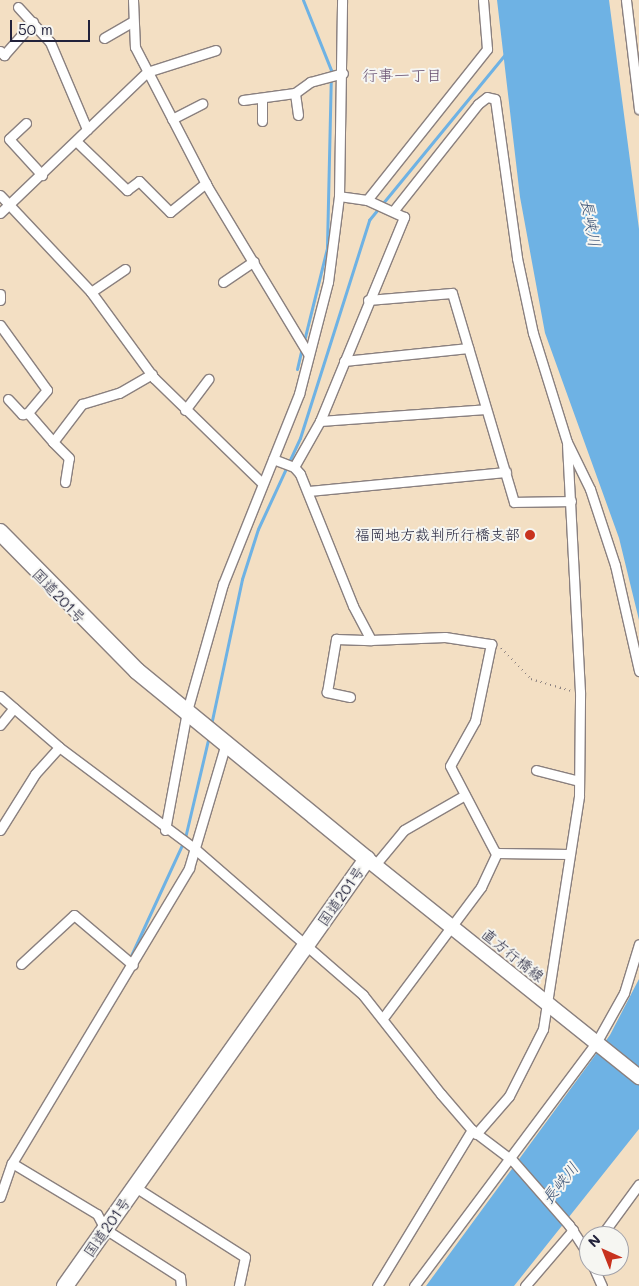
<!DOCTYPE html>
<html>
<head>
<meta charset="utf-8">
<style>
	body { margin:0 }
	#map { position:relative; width:639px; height:1286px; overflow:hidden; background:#f3dfc3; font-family:Mali,"Klee One",sans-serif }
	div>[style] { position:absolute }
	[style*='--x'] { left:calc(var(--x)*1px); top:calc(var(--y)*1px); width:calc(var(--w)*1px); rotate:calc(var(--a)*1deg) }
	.water>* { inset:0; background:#6eb2e4 }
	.stream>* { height:3px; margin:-1.5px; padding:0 1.5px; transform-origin:1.5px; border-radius:1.5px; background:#6eb2e4 }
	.path>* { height:2px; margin-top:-1px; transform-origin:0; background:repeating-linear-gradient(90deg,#8a807f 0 1px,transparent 0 5px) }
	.roads { filter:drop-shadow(1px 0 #8a807f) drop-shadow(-1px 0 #8a807f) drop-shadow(0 1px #8a807f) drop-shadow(0 -1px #8a807f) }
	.street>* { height:9px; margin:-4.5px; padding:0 4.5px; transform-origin:4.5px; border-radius:4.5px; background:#fff }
	.primary>* { height:14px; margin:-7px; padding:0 7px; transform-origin:7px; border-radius:7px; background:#fff }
	.highway>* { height:16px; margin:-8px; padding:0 8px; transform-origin:8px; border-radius:8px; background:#fff }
	.dots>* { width:14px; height:14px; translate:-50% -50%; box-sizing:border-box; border:2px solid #f6f6f2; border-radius:50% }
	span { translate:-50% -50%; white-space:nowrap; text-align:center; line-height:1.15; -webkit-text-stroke:4px #f6f6f2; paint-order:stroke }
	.poi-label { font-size:15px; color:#22223b }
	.right { translate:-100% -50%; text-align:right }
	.street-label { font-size:15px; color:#22223b }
	.neighbourhood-label { font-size:16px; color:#674f70 }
	.water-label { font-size:16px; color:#3d5476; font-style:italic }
	.north { position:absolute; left:579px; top:1226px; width:50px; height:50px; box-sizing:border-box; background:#f6f6f2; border:1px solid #a1a1a9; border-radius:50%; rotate:316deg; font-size:14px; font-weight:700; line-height:20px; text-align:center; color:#22223b }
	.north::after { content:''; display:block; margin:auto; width:18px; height:22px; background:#c8321e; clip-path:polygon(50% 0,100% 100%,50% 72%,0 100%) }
	.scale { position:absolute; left:10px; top:20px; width:80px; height:22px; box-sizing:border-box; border:2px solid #22223b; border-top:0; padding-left:6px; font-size:15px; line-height:18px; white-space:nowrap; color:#22223b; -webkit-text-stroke:4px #f6f6f2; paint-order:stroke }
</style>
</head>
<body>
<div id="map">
	<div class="water">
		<div style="clip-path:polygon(497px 0,609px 0,639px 229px,639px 620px,619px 538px,545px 333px,520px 197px)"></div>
		<div style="clip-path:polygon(639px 979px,639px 1129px,514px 1286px,426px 1286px,610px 1035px)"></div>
	</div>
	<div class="stream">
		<div style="--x:303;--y:0;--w:75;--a:68.2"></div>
		<div style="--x:331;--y:70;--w:178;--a:91.3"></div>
		<div style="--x:327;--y:248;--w:96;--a:103.9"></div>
		<div style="--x:297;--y:369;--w:23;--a:-77"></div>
		<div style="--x:211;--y:725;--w:149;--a:-78"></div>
		<div style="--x:242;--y:579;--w:52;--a:-72.3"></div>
		<div style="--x:258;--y:529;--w:100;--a:-65.2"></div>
		<div style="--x:300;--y:438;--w:229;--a:-72.4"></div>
		<div style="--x:369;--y:220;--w:217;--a:-50.6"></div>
		<div style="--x:129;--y:960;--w:134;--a:-65.3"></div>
		<div style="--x:185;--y:838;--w:105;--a:-76.8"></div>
	</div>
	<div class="path">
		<div style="--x:501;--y:648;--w:43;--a:45.9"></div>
		<div style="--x:531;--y:679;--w:42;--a:16.7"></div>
	</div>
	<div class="roads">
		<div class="street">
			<div style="--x:133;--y:0;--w:47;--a:87.6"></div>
			<div style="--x:135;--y:47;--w:157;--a:62.6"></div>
			<div style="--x:207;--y:186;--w:197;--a:58.9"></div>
			<div style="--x:626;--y:0;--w:110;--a:83.2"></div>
			<div style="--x:18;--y:7;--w:47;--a:47.6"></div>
			<div style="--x:50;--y:42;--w:95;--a:67"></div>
			<div style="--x:104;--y:38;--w:32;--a:-30"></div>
			<div style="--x:0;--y:51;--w:6;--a:45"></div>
			<div style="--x:4;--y:55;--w:44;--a:-48.7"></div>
			<div style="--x:262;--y:98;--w:23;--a:90"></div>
			<div style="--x:243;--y:100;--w:52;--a:-7.7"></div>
			<div style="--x:298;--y:115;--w:22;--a:-98"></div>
			<div style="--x:295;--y:93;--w:19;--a:-36"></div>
			<div style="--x:310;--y:82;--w:34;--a:-15"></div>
			<div style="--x:172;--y:119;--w:34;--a:-27"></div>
			<div style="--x:26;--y:123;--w:23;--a:137"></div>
			<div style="--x:9;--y:139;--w:49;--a:47.5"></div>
			<div style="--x:76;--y:141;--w:71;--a:43.9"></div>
			<div style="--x:127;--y:190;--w:15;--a:-37"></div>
			<div style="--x:139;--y:181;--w:44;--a:45"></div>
			<div style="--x:170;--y:212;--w:46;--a:-38.9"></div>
			<div style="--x:0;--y:195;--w:133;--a:46.8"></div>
			<div style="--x:91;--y:292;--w:107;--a:53.8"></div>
			<div style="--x:154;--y:378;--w:149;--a:44.2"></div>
			<div style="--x:367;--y:200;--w:193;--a:-51.5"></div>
			<div style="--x:487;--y:49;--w:49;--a:-94.7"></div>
			<div style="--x:394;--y:210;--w:135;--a:-51.6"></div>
			<div style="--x:478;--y:104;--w:11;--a:-38"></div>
			<div style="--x:487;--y:97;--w:8;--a:14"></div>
			<div style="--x:495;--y:99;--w:161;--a:82.1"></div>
			<div style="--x:517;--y:258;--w:77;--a:78"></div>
			<div style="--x:533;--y:333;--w:114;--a:72.7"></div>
			<div style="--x:567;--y:442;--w:52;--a:63.9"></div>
			<div style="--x:590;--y:489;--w:80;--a:71.8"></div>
			<div style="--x:615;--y:565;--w:109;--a:77.2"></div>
			<div style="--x:0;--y:213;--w:204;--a:-43.8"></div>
			<div style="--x:147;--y:72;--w:72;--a:-17.7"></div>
			<div style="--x:223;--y:282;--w:37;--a:-34"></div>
			<div style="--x:91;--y:292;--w:41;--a:-34.1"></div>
			<div style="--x:0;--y:294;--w:6;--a:90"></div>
			<div style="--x:368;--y:300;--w:84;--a:-4.8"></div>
			<div style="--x:452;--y:293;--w:218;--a:73.5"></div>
			<div style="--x:514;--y:502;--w:57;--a:-1"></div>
			<div style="--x:0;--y:325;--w:80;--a:54.1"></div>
			<div style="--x:47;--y:390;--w:30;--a:130"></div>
			<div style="--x:344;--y:361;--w:125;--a:-6"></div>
			<div style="--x:8;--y:399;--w:21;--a:47"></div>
			<div style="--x:22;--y:414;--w:6;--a:-9"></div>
			<div style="--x:28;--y:413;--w:38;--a:49"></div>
			<div style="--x:185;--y:410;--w:39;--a:-53"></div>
			<div style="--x:320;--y:421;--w:166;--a:-4.1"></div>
			<div style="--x:273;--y:459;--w:22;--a:21"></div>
			<div style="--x:294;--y:467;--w:9;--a:49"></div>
			<div style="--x:300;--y:474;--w:142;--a:68.1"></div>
			<div style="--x:353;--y:606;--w:38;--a:62"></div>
			<div style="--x:371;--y:640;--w:74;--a:-2.3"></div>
			<div style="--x:445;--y:637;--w:47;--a:8.7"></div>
			<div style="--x:491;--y:644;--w:79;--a:101.7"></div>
			<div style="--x:475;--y:721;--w:51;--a:119.1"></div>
			<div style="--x:450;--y:766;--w:99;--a:62.4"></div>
			<div style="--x:294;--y:467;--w:53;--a:-60.5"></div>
			<div style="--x:320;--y:421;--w:221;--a:-67.6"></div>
			<div style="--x:404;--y:217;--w:41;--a:-155.3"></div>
			<div style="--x:367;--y:200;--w:28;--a:-172"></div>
			<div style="--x:65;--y:482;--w:24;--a:-81"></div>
			<div style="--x:69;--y:458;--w:23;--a:-135"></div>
			<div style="--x:53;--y:442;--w:48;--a:-52.7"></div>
			<div style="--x:82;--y:404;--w:39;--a:-17"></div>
			<div style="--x:119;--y:393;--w:38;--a:-30"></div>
			<div style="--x:308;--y:491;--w:199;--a:-5.5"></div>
			<div style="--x:0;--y:696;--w:78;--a:40.8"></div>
			<div style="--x:59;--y:747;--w:169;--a:36.8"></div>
			<div style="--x:194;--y:848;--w:224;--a:41"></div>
			<div style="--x:363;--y:995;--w:126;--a:51.8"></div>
			<div style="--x:441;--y:1094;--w:48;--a:49.3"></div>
			<div style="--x:472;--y:1130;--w:51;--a:37.1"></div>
			<div style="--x:513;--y:1161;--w:85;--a:48.8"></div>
			<div style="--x:569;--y:1225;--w:37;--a:57"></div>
			<div style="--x:350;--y:697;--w:24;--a:-168"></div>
			<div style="--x:327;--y:692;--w:54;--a:-80.4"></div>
			<div style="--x:336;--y:639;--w:35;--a:2"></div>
			<div style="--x:0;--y:725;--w:22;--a:-51"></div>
			<div style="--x:536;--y:770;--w:44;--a:14.3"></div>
			<div style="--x:0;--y:830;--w:66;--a:-58"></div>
			<div style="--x:35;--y:774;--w:36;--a:-48"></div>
			<div style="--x:165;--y:830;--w:121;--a:-79.5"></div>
			<div style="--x:187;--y:711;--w:132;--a:-74.2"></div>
			<div style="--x:223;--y:584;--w:205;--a:-68.2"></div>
			<div style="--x:299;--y:394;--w:116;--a:-75.5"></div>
			<div style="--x:328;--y:282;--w:87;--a:-82.7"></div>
			<div style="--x:339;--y:196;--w:196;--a:-89.1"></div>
			<div style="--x:375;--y:865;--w:45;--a:-50.4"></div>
			<div style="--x:404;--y:830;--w:70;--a:-29.8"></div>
			<div style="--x:21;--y:964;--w:72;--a:-42.8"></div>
			<div style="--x:74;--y:915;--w:77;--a:40.3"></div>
			<div style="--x:383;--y:1018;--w:164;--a:-53.2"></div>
			<div style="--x:481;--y:887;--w:38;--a:-65"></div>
			<div style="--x:497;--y:853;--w:72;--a:0.8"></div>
			<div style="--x:476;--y:1134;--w:50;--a:-49"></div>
			<div style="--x:509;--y:1096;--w:75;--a:-63.1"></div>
			<div style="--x:543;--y:1029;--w:236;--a:-81.2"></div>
			<div style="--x:579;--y:796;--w:104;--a:-89.4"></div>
			<div style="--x:580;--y:692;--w:247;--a:-93"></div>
			<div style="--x:12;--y:1163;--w:99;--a:31"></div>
			<div style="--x:97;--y:1214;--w:17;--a:62"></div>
			<div style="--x:105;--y:1229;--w:89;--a:32.6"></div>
			<div style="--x:180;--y:1277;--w:9;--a:84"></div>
			<div style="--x:135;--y:1187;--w:130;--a:32.5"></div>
			<div style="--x:245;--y:1257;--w:30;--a:102"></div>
			<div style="--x:0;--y:1197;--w:36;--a:-71"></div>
			<div style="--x:12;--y:1163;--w:344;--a:-59"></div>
			<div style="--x:189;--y:868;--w:130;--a:-73.5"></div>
			<div style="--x:601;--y:1236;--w:64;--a:-53.8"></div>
			<div style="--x:593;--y:1266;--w:22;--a:66"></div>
			<div style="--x:377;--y:1286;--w:183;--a:-58.7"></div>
			<div style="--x:414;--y:1286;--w:304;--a:-53.2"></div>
			<div style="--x:596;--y:1043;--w:57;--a:-60.8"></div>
			<div style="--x:624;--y:993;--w:51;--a:-73"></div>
			<div style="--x:525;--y:1286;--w:74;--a:-49.4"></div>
		</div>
		<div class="primary">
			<div style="--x:367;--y:859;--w:349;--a:38.7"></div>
		</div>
		<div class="highway">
			<div style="--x:0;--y:532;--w:195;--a:45.4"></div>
			<div style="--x:137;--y:671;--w:297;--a:39.3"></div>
			<div style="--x:367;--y:859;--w:523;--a:125.27"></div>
		</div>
	</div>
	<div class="dots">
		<div style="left:530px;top:535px;background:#c8321e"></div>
	</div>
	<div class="poi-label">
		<span class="right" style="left:520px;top:535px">福岡地方裁判所行橋支部</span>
	</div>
	<div class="street-label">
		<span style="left:59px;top:596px;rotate:46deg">国道201号</span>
		<span style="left:341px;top:896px;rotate:-55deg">国道201号</span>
		<span style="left:513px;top:955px;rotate:39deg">直方行橋線</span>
		<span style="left:107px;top:1227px;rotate:-55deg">国道201号</span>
	</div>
	<div class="neighbourhood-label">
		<span style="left:402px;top:75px">行事一丁目</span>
	</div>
	<div class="water-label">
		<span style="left:591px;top:223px;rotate:80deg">長峡川</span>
		<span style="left:560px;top:1183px;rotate:-51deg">長峡川</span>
	</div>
	<div class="north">N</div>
	<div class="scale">50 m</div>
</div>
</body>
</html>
